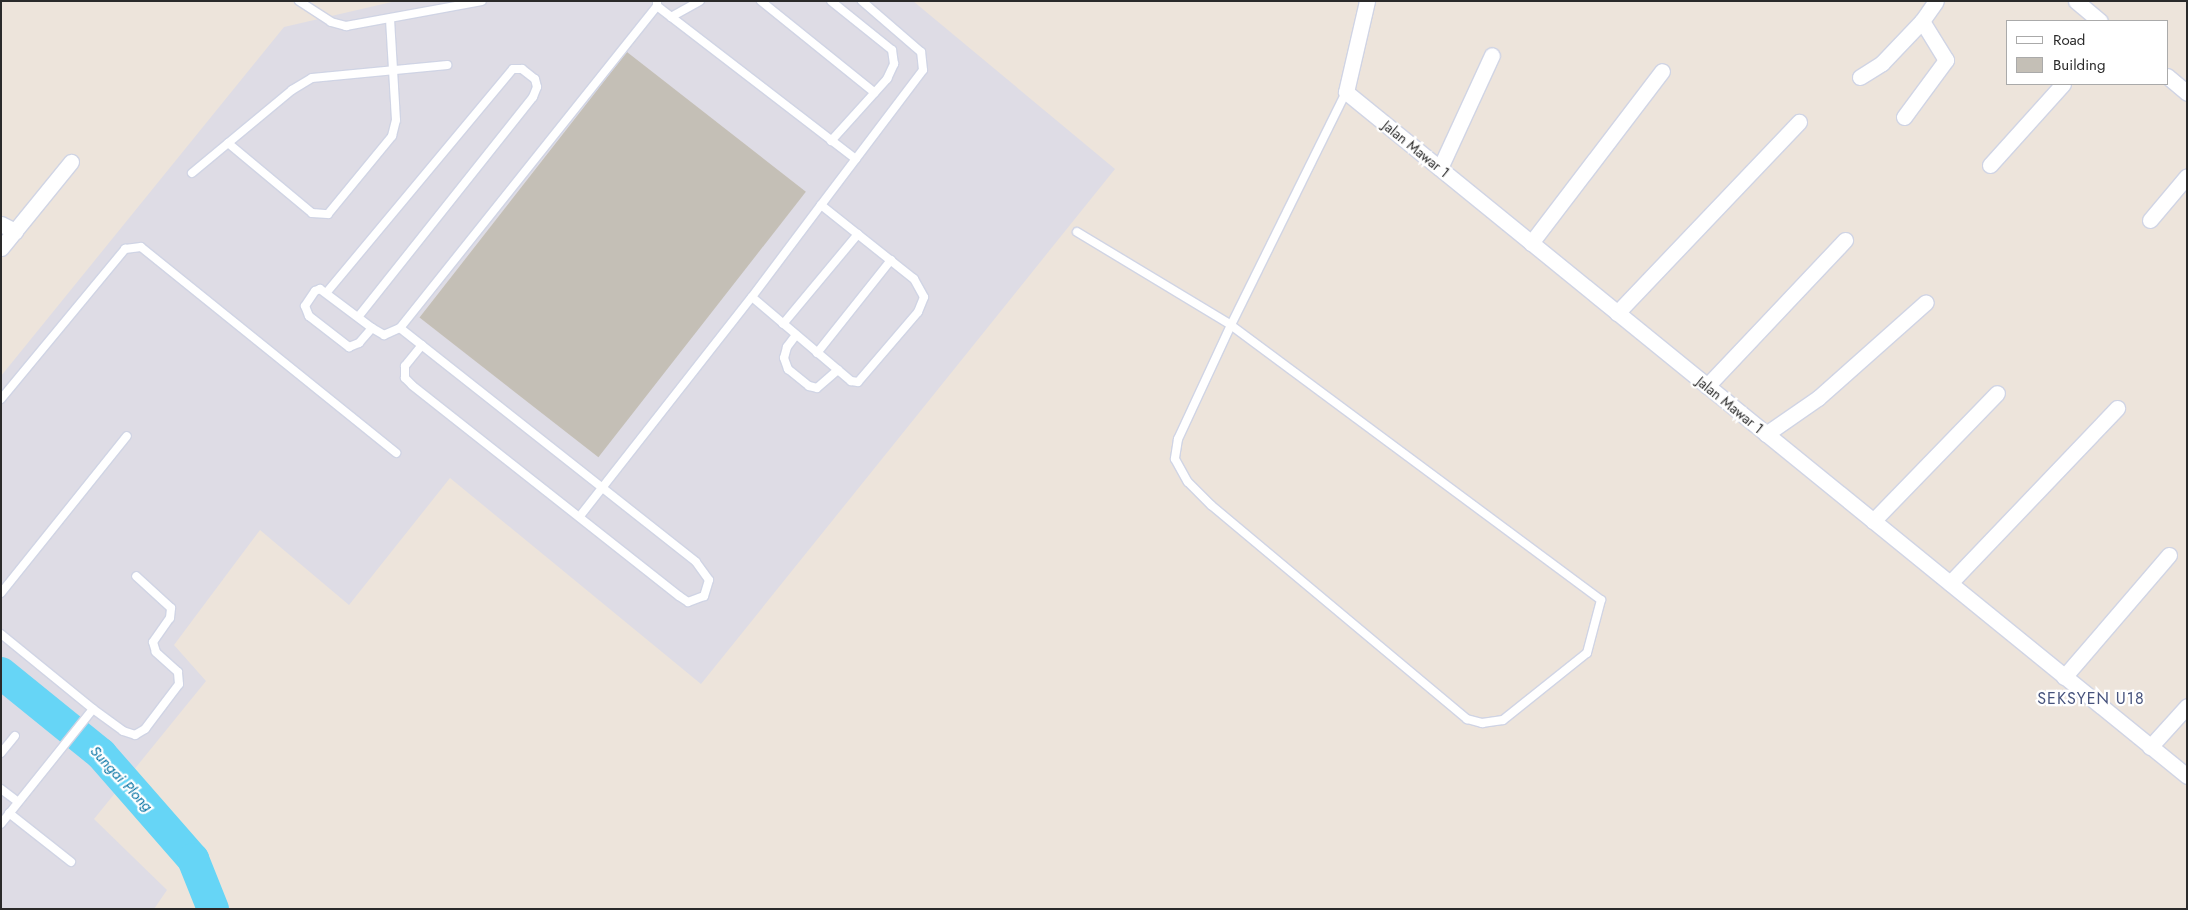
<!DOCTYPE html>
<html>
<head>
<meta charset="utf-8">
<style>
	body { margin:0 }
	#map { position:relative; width:2188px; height:910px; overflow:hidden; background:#ede4db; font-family:Jost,sans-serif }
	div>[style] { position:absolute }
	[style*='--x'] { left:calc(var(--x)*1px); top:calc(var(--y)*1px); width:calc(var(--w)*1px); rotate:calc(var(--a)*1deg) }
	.industrial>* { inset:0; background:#dedce5 }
	.river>* { height:32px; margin:-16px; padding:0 16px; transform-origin:16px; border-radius:16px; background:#66d5f6 }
	.building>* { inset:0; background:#c4bfb6; transform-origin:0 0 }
	.roads { filter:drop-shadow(1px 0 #d0d4e4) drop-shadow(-1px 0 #d0d4e4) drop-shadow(0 1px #d0d4e4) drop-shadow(0 -1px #d0d4e4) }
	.lane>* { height:8px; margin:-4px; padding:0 4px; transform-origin:4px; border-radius:4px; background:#fff }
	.street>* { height:15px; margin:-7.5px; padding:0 7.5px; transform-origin:7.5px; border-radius:7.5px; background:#fff }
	span { translate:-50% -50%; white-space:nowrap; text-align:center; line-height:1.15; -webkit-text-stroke:4.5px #fff; paint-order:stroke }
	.street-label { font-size:14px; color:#2a2a2a }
	.water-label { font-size:15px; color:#0572a3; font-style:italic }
	.quarter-label { font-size:16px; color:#47537d; letter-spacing:1px }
	.frame { position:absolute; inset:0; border:2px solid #2a2a2a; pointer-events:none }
	.legend { position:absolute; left:2006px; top:20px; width:162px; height:65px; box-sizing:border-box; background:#fff; border:1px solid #aaa; margin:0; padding:6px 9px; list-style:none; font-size:15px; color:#2a2a2a }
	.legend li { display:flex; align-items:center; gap:10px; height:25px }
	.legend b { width:25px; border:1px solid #aaa }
</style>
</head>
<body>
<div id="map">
	<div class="industrial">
		<div style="clip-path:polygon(396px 1px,913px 1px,1115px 169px,701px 684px,450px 478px,349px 605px,260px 530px,174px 645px,206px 681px,94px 819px,167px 890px,154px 909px,1px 909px,1px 376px,284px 27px)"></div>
	</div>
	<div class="river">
		<div style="--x:1;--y:673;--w:129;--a:39"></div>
		<div style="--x:101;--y:754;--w:140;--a:48.8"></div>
		<div style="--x:193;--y:859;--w:54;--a:68.2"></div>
	</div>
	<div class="building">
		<div style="left:627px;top:52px;width:227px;height:337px;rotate:38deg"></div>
	</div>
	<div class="roads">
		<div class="lane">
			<div style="--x:299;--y:1;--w:38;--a:33"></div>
			<div style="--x:331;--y:22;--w:16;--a:15"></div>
			<div style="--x:346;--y:26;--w:138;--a:-10.4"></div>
			<div style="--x:761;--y:1;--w:146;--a:38.9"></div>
			<div style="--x:657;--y:6;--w:251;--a:37.6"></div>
			<div style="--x:671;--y:17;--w:33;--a:-29"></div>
			<div style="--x:831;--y:141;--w:84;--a:-47.9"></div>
			<div style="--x:887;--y:79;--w:17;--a:-65"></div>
			<div style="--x:894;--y:64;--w:14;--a:-98"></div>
			<div style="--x:892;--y:50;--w:78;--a:-141.2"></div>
			<div style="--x:228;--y:143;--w:109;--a:39.8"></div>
			<div style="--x:312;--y:213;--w:16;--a:4"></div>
			<div style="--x:328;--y:214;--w:101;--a:-50.6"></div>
			<div style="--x:392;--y:136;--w:16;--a:-76"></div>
			<div style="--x:396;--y:120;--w:100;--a:-93.4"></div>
			<div style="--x:192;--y:173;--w:130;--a:-39.7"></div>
			<div style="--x:292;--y:90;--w:23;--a:-31"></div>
			<div style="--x:312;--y:78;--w:136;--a:-5.5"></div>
			<div style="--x:821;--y:205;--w:115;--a:126.9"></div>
			<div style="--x:752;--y:297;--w:130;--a:40.3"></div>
			<div style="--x:851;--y:381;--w:7;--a:8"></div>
			<div style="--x:858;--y:382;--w:92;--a:-49.4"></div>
			<div style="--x:918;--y:312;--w:16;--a:-68"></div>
			<div style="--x:924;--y:297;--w:21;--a:-119"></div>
			<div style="--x:914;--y:279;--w:119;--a:-141.5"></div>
			<div style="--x:821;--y:205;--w:169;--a:-52.9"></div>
			<div style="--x:923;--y:70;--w:18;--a:-96"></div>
			<div style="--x:921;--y:52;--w:78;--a:-139.2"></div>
			<div style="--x:1077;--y:232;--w:180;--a:31.1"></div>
			<div style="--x:1231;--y:325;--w:126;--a:114.9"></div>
			<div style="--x:1178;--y:439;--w:20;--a:99"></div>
			<div style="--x:1175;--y:459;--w:26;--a:61"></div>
			<div style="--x:1188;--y:482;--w:33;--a:45"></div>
			<div style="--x:1211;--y:505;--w:334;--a:39.9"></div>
			<div style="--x:1467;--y:719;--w:16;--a:15"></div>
			<div style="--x:1482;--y:723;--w:21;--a:-8"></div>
			<div style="--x:1503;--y:720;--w:107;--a:-38.6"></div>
			<div style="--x:1587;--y:653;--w:55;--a:-75.2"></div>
			<div style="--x:1601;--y:600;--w:461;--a:-143.4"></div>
			<div style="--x:1231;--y:325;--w:260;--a:-63.7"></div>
			<div style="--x:327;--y:292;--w:290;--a:-50.2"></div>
			<div style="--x:513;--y:69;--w:9;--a:0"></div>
			<div style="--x:522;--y:69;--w:16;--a:38"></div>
			<div style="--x:535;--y:79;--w:8;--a:76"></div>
			<div style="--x:537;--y:87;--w:11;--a:112"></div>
			<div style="--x:533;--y:97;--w:281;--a:128.5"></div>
			<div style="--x:783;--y:324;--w:117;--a:-50.2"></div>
			<div style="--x:372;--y:328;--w:65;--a:-143.1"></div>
			<div style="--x:320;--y:289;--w:5;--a:158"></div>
			<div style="--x:315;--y:291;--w:18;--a:124"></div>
			<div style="--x:305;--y:306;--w:11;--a:68"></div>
			<div style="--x:309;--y:316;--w:51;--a:37.8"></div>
			<div style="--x:349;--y:347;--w:11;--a:-22"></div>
			<div style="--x:359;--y:343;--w:20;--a:-49"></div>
			<div style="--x:372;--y:328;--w:14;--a:30"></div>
			<div style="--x:384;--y:335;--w:17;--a:-24"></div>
			<div style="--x:400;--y:328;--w:412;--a:-51.4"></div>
			<div style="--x:657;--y:6;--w:5;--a:-90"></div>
			<div style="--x:400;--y:328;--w:377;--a:38.3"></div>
			<div style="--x:696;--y:562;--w:22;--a:54"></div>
			<div style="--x:709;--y:580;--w:17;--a:107"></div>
			<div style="--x:704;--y:596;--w:17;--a:159"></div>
			<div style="--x:688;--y:602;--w:11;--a:-146"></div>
			<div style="--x:679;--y:596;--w:340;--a:-141.7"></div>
			<div style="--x:412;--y:385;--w:10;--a:-135"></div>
			<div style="--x:405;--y:378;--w:12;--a:-90"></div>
			<div style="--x:405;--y:366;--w:27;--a:-51"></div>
			<div style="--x:796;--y:335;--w:15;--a:127"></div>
			<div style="--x:787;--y:347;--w:11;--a:105"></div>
			<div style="--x:784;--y:358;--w:12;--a:70"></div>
			<div style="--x:788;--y:369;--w:27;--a:39"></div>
			<div style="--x:809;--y:386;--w:8;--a:14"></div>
			<div style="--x:817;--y:388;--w:28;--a:-41"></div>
			<div style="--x:817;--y:353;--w:119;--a:-51.5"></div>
			<div style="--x:1;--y:399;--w:195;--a:-50.4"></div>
			<div style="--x:125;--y:249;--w:16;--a:-7"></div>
			<div style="--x:141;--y:247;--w:328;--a:38.9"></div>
			<div style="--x:580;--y:516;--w:278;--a:-51.9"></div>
			<div style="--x:1;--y:593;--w:201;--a:-51.3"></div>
			<div style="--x:1;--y:634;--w:119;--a:39.2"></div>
			<div style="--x:93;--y:709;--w:147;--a:128.7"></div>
			<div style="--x:93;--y:709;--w:37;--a:36"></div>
			<div style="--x:123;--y:731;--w:13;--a:18"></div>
			<div style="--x:135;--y:735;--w:12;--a:-31"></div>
			<div style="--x:145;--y:729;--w:56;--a:-52.9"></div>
			<div style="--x:179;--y:684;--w:12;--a:-95"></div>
			<div style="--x:178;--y:672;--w:30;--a:-138"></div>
			<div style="--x:156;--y:652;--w:10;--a:-107"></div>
			<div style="--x:153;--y:642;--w:29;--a:-55"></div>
			<div style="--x:170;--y:618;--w:10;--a:-84"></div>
			<div style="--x:171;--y:608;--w:47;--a:-137.6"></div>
			<div style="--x:1;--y:753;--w:22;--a:-51"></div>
			<div style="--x:1;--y:789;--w:21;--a:37"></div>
			<div style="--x:9;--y:813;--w:79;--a:38.3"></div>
		</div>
		<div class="street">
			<div style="--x:1367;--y:1;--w:93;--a:103"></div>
			<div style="--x:1346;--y:92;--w:1084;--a:39.12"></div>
			<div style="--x:2076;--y:1;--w:31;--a:40"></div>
			<div style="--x:2167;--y:76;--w:26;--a:40"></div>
			<div style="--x:1860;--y:77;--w:26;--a:-32"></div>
			<div style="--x:1882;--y:63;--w:58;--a:-46.4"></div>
			<div style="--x:1922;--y:21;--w:24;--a:-55"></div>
			<div style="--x:1904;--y:117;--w:71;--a:-53.6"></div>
			<div style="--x:1946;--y:60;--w:46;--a:-121.6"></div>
			<div style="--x:1990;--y:165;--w:109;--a:-48"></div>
			<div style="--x:1440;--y:168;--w:124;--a:-65.3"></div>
			<div style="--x:2150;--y:220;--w:57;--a:-49.9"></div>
			<div style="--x:1;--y:224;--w:16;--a:27"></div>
			<div style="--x:1531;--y:243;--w:216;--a:-52.7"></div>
			<div style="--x:1;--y:248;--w:111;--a:-50.9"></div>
			<div style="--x:1617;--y:313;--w:264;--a:-46.4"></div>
			<div style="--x:1707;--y:386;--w:201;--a:-46.6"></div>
			<div style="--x:1766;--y:434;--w:63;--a:-34.7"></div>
			<div style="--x:1818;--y:398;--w:144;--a:-41.6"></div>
			<div style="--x:1873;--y:521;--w:178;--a:-45.9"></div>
			<div style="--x:1950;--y:583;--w:242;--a:-46.3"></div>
			<div style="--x:2064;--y:677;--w:161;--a:-49.3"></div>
			<div style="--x:2150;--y:747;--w:55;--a:-47.9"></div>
		</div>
	</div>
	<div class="street-label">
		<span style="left:1416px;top:149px;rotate:39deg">Jalan Mawar 1</span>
		<span style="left:1730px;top:405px;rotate:39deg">Jalan Mawar 1</span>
	</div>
	<div class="water-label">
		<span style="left:121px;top:779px;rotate:47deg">Sungai Plong</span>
	</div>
	<div class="quarter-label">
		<span style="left:2091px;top:699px">SEKSYEN U18</span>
	</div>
	<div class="frame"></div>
	<ul class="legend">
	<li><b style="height:6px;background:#fff"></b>Road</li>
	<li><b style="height:14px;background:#c4bfb6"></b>Building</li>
	</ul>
</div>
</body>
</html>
